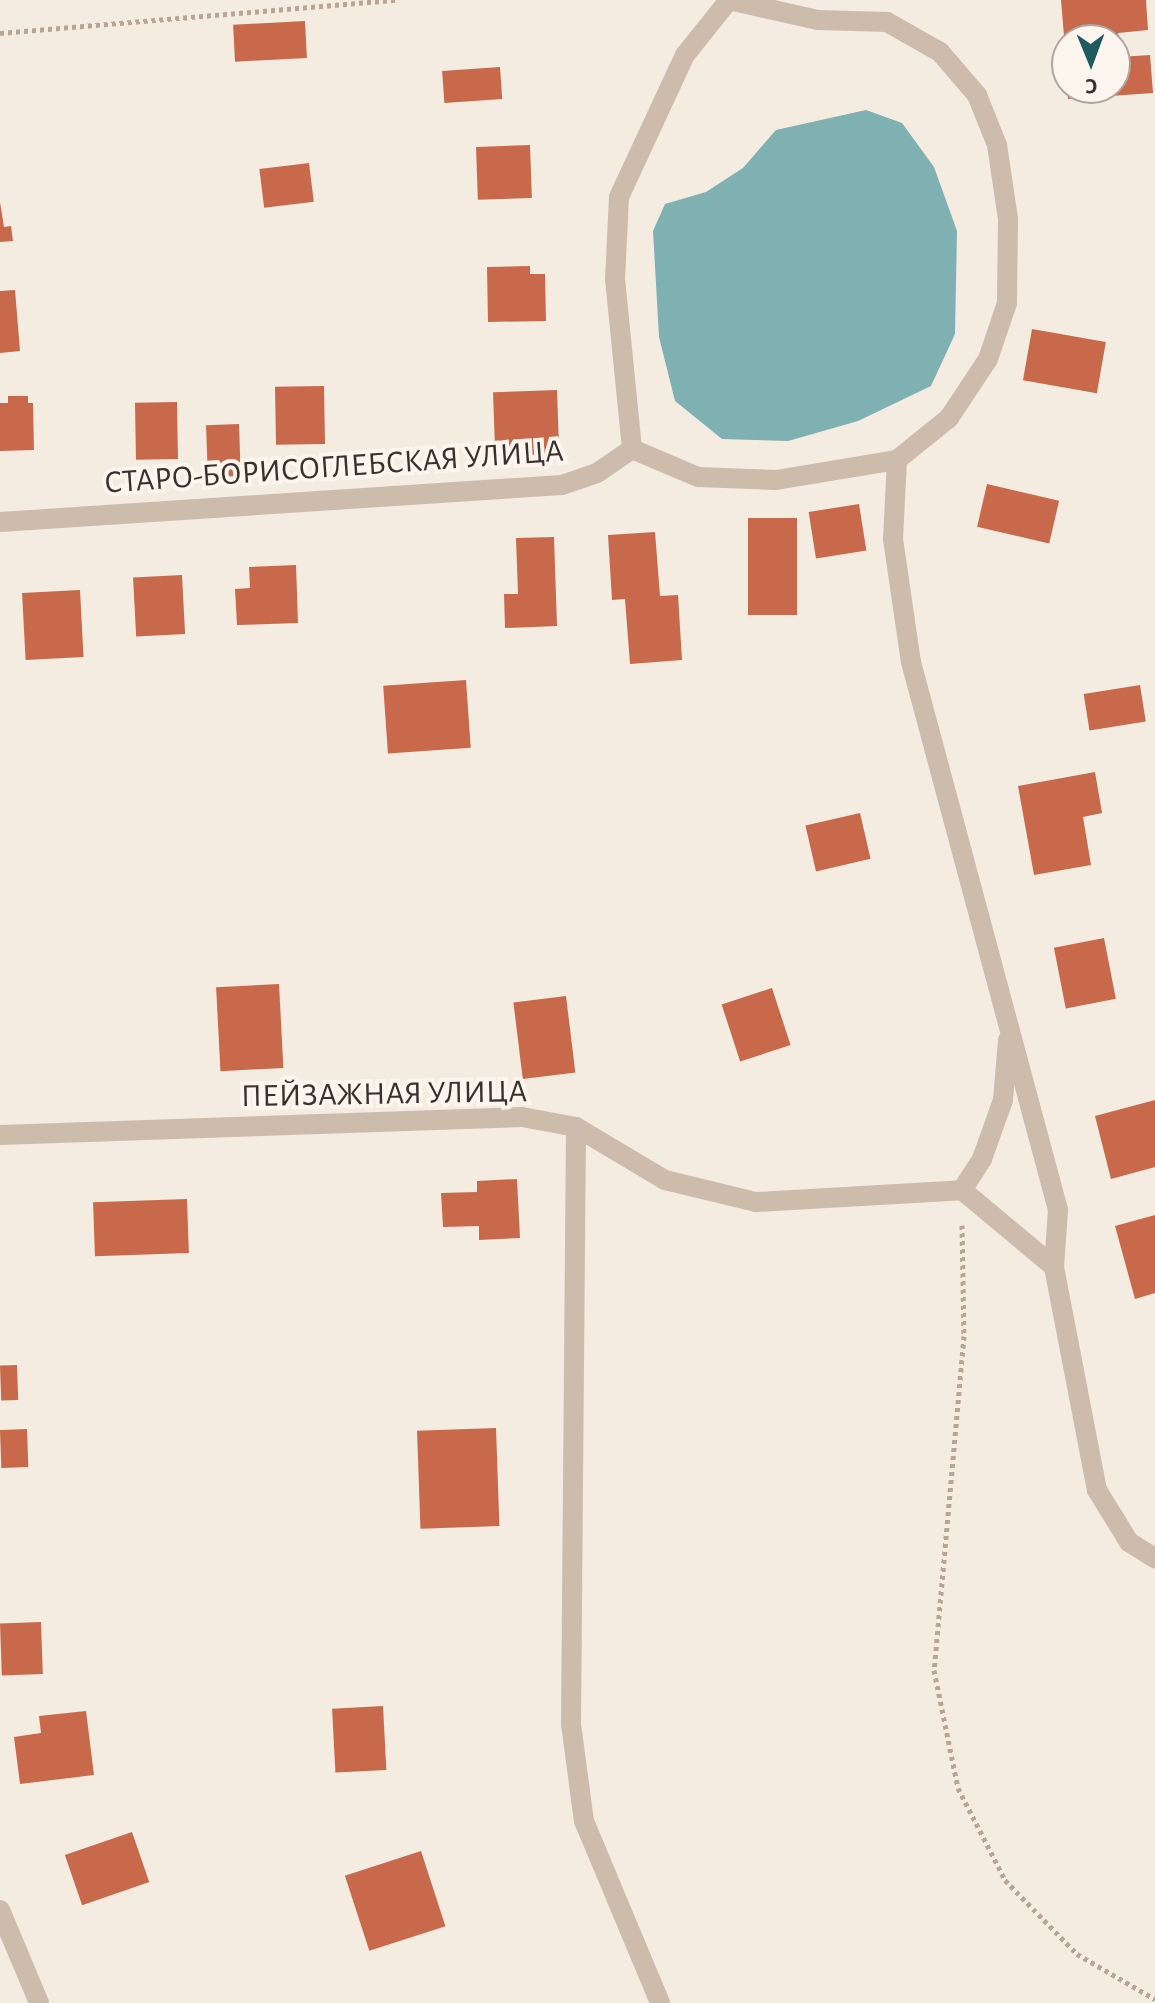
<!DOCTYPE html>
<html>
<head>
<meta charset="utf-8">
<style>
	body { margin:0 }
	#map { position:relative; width:1155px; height:2003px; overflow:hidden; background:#f4ebe1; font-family:"Alegreya Sans",sans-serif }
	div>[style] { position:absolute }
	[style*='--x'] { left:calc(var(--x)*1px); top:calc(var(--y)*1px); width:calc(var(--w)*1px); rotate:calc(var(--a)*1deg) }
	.water>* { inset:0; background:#7fb0b2 }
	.building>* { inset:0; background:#c8694b; transform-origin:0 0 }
	.path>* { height:5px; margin-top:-2.5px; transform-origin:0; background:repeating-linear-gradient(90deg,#b9a596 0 4px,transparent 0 8px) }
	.minor>* { height:20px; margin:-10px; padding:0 10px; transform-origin:10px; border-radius:10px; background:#cdbbac }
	span { translate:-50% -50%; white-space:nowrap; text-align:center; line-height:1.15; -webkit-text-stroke:8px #fbf5ee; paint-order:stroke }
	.street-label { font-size:32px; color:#3b302b }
	.north { position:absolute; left:1051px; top:24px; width:80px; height:80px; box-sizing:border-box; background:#fbf5ee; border:2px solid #aea6a0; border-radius:50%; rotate:179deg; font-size:22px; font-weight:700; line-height:32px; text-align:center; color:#3b302b }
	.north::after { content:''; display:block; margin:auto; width:28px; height:36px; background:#1f5a5e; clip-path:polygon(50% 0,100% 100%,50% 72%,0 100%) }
</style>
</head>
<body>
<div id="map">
	<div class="water">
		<div style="clip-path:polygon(866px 110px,902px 123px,934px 167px,957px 231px,955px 334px,931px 386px,858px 421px,788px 441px,722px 439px,675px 401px,659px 337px,653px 231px,665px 204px,706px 192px,743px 168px,776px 130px)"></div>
	</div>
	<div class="building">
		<div style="clip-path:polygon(1061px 0,1146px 0,1148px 30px,1118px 33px,1120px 57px,1150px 55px,1153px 93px,1068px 99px,1067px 88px,1115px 88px,1115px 40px,1067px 40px,1065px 48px)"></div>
		<div style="left:305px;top:21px;width:37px;height:72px;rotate:87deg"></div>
		<div style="left:500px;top:67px;width:32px;height:58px;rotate:86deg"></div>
		<div style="left:530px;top:145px;width:53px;height:54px;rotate:88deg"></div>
		<div style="left:309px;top:163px;width:39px;height:50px;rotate:83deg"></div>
		<div style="clip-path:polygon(0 202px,4px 227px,11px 226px,13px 241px,0 242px)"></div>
		<div style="clip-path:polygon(530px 266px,530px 274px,545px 274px,546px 321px,488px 322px,487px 267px)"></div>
		<div style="clip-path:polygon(15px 290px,20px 351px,0 353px,0 291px)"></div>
		<div style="left:1032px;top:329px;width:75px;height:52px;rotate:10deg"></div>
		<div style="left:324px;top:386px;width:58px;height:49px;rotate:89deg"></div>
		<div style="left:557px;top:390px;width:64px;height:64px;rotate:88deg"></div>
		<div style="clip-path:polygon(8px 396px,28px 396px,28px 403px,33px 403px,34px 450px,0 451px,0 403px,8px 403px)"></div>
		<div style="left:177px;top:402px;width:57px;height:42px;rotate:89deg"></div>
		<div style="left:239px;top:424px;width:52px;height:33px;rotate:88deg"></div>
		<div style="left:987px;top:484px;width:74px;height:44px;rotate:13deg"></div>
		<div style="left:859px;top:504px;width:47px;height:51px;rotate:81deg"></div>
		<div style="left:748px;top:518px;width:49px;height:97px"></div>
		<div style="clip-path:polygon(655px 532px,660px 596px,678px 595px,682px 660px,630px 664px,625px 599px,612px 600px,608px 535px)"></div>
		<div style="clip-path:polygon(554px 537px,557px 626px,505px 628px,504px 594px,518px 594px,516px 538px)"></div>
		<div style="clip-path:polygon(296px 565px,298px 623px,237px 625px,235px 589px,250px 588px,249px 567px)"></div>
		<div style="left:182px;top:575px;width:59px;height:49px;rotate:87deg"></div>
		<div style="left:80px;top:590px;width:67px;height:58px;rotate:87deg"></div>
		<div style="left:466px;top:680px;width:68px;height:83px;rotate:86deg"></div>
		<div style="left:1140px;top:685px;width:37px;height:57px;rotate:81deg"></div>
		<div style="clip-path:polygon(1095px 772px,1102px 813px,1083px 817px,1091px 865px,1034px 875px,1018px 786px)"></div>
		<div style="left:860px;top:813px;width:47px;height:56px;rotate:77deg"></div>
		<div style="left:1104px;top:938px;width:62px;height:51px;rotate:79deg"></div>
		<div style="left:279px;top:984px;width:84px;height:63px;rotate:87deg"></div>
		<div style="left:772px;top:988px;width:60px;height:53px;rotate:72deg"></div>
		<div style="left:566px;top:996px;width:77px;height:53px;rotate:83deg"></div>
		<div style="clip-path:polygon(1155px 1100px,1155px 1167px,1111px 1179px,1095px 1116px)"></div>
		<div style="clip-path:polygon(517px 1179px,520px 1238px,479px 1240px,479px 1226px,443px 1227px,441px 1193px,477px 1192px,477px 1181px)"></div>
		<div style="left:187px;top:1199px;width:54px;height:94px;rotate:88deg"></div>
		<div style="clip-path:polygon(1155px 1215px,1155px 1293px,1135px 1299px,1115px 1226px)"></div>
		<div style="left:17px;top:1365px;width:35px;height:17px;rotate:88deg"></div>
		<div style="left:496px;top:1428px;width:98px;height:79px;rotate:88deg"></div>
		<div style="left:27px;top:1429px;width:38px;height:27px;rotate:88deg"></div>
		<div style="left:41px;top:1622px;width:52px;height:41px;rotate:88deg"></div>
		<div style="left:383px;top:1706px;width:64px;height:51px;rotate:87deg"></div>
		<div style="clip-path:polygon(86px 1711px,94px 1775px,20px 1784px,14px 1737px,41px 1733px,39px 1716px)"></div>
		<div style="left:132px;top:1832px;width:53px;height:71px;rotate:71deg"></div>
		<div style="left:421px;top:1851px;width:79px;height:80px;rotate:72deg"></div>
	</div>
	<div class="path">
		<div style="--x:0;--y:33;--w:397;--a:-4.8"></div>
		<div style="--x:962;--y:1225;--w:111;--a:89"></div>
		<div style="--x:964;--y:1336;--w:335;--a:95.1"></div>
		<div style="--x:934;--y:1670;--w:120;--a:78.5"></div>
		<div style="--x:958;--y:1788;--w:103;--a:62.9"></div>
		<div style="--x:1005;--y:1880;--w:103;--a:45.8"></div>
		<div style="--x:1077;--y:1954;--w:90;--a:30"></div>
	</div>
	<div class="minor">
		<div style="--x:729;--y:0;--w:91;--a:12.7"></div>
		<div style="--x:818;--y:20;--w:69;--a:1.7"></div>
		<div style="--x:887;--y:22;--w:61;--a:29.5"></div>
		<div style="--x:940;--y:52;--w:57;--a:49.3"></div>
		<div style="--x:977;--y:95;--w:54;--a:68.2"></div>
		<div style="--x:997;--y:145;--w:75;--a:81.5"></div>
		<div style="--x:1008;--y:219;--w:84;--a:90.7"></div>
		<div style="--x:1007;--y:303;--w:59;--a:108.7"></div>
		<div style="--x:988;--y:359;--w:71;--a:123.5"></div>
		<div style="--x:949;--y:418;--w:67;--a:141.1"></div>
		<div style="--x:897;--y:460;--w:79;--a:92.9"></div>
		<div style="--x:893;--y:539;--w:124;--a:81.7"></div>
		<div style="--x:911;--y:662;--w:567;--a:74.98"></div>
		<div style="--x:1058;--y:1210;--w:57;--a:94"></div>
		<div style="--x:1054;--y:1267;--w:227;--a:79.1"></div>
		<div style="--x:1097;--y:1490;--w:61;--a:58.4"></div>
		<div style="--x:1129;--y:1542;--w:31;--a:32"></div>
		<div style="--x:632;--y:449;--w:171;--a:-95.7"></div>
		<div style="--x:615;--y:279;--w:82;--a:-87.2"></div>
		<div style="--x:619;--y:197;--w:157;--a:-65.1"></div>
		<div style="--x:685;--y:55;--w:70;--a:-51.3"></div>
		<div style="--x:0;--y:522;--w:563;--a:-3.77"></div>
		<div style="--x:562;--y:485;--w:37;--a:-19"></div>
		<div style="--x:597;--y:473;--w:42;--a:-34.4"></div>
		<div style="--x:632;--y:449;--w:72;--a:23"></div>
		<div style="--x:698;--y:477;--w:78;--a:2.2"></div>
		<div style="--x:776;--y:480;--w:123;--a:-9.4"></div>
		<div style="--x:576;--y:1127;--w:597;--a:90.48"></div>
		<div style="--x:571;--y:1724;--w:98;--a:82.4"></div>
		<div style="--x:584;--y:1821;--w:197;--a:67.3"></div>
		<div style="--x:0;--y:1135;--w:522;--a:-1.97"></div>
		<div style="--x:522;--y:1117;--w:55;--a:10.5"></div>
		<div style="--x:576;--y:1127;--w:104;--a:30.8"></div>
		<div style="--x:665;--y:1180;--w:94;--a:13.6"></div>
		<div style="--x:756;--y:1202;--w:206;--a:-3.3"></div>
		<div style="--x:962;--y:1190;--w:120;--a:39.9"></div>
		<div style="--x:962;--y:1190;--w:37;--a:-57"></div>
		<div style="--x:982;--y:1159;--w:63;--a:-70.4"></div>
		<div style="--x:1003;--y:1100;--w:60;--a:-85.2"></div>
		<div style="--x:0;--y:1910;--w:101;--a:67.2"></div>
	</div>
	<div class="street-label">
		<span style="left:334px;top:467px;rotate:-4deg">СТАРО-БОРИСОГЛЕБСКАЯ УЛИЦА</span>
		<span style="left:384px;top:1094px;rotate:-1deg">ПЕЙЗАЖНАЯ УЛИЦА</span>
	</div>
	<div class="north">С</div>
</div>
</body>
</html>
